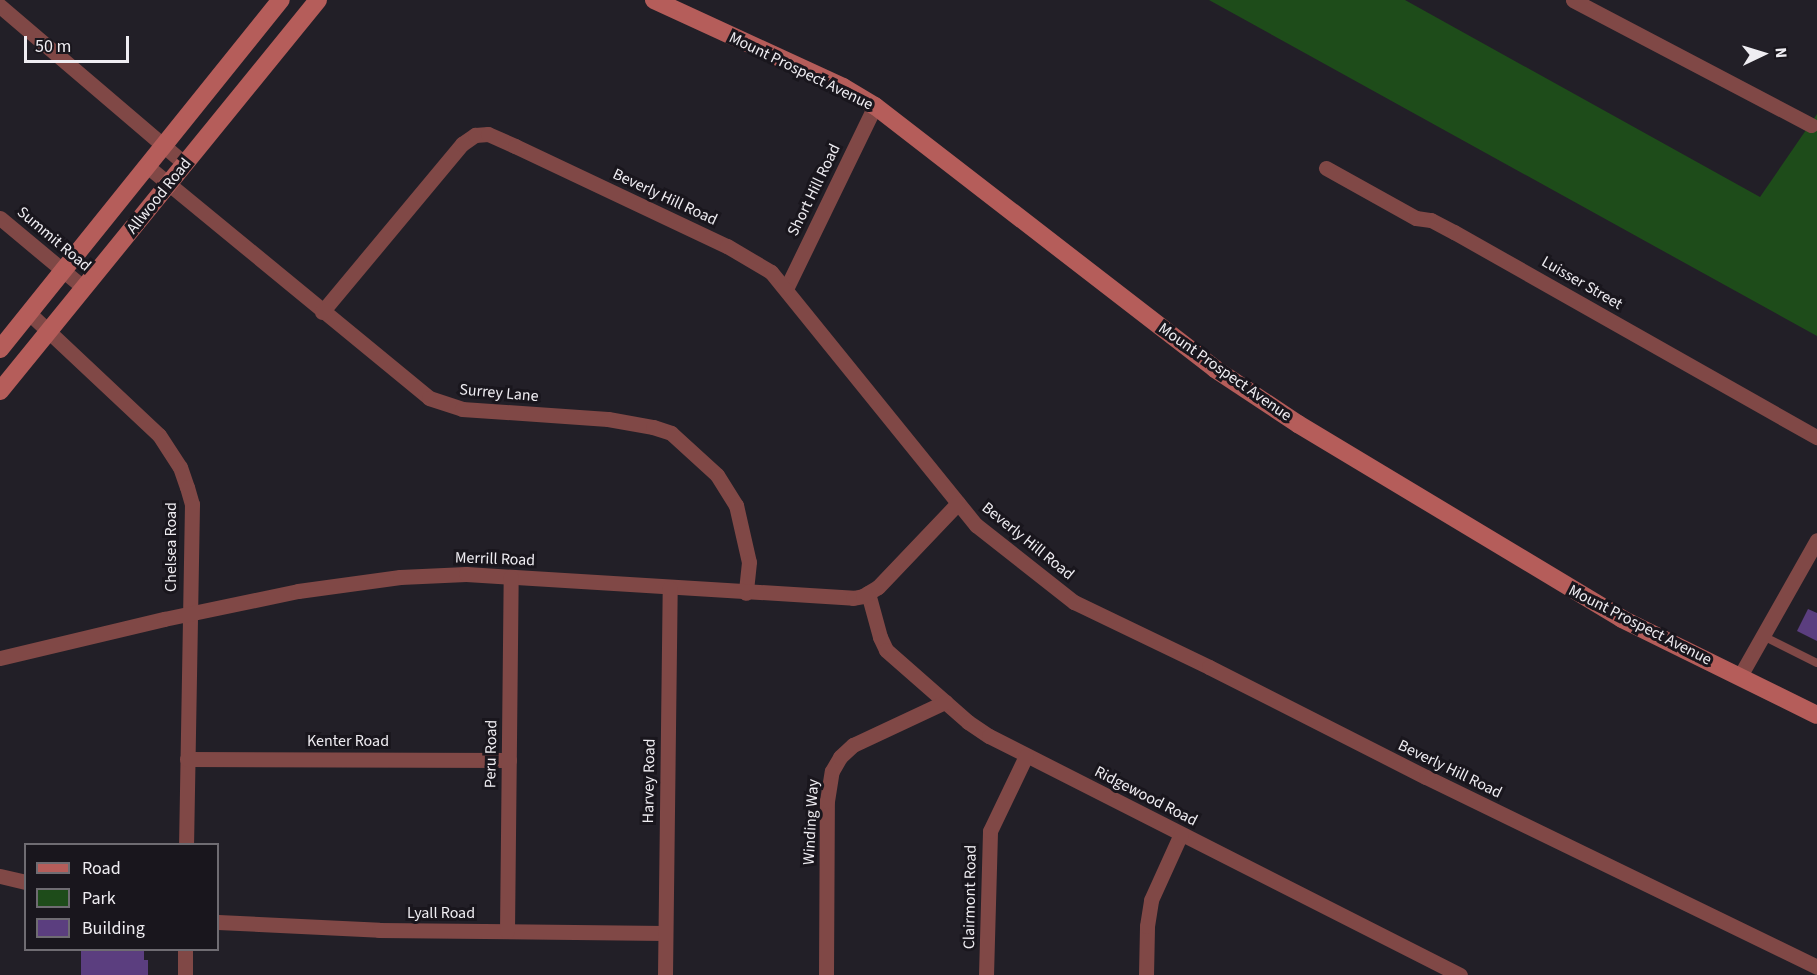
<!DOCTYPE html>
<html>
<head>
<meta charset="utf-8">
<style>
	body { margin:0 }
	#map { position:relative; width:1817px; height:975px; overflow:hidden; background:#221f27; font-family:"Source Sans 3",sans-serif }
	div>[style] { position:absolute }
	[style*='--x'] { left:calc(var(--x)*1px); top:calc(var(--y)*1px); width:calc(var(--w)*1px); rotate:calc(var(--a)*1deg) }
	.green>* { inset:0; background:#1e4c1a }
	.building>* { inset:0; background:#5b3e7f }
	.lane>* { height:8px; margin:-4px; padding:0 4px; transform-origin:4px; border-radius:4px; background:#804846 }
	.street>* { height:15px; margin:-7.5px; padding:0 7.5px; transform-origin:7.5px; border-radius:7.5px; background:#804846 }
	.secondary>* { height:18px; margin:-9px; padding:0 9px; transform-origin:9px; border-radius:9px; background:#b55d5a }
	span { translate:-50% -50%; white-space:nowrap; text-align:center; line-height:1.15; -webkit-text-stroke:6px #19161d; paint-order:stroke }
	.street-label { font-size:16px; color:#efedf2 }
	.legend { position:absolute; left:24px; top:843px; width:195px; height:108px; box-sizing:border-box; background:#19161d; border:2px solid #6f6c72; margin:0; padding:8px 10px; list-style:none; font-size:18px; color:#efedf2 }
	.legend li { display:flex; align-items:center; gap:12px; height:30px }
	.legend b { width:30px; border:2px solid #6f6c72 }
	.north { position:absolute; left:1733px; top:24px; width:60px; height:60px; -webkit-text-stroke:4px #19161d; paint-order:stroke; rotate:86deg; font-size:16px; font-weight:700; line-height:24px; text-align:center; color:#efedf2 }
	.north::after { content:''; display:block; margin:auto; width:21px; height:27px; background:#efedf2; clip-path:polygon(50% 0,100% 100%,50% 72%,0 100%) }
	.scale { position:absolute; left:24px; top:36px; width:105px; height:27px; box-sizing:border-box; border:3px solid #efedf2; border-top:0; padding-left:8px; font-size:18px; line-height:21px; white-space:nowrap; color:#efedf2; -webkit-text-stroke:4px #19161d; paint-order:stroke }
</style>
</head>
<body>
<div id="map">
	<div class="green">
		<div style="clip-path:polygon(1209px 0,1405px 0,1760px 197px,1817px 114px,1817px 336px)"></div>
	</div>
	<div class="building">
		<div style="clip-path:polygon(1808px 609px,1817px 613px,1817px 641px,1797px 631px)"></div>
		<div style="clip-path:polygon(81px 950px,144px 950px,144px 960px,148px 960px,148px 975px,81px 975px)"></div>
	</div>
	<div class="lane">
		<div style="--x:1763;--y:636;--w:60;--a:26.6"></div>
	</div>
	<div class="street">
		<div style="--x:1573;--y:0;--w:269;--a:27.7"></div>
		<div style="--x:0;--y:6;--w:243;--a:40.5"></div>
		<div style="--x:147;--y:166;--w:365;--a:39.4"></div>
		<div style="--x:429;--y:398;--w:35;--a:18"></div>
		<div style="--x:462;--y:409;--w:146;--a:3.9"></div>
		<div style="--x:608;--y:419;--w:46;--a:10.1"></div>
		<div style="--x:653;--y:427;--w:19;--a:18"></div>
		<div style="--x:671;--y:433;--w:62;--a:42.4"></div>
		<div style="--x:717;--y:475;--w:36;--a:58"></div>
		<div style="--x:736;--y:505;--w:58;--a:77.2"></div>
		<div style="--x:749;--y:562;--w:31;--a:96"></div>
		<div style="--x:1326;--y:168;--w:103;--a:29.1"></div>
		<div style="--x:1416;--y:218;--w:15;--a:8"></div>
		<div style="--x:1431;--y:220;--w:26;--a:28"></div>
		<div style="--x:1454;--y:232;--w:417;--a:29.5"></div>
		<div style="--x:0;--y:218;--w:109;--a:39.8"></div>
		<div style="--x:786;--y:289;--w:203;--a:-64.1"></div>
		<div style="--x:322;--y:312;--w:219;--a:-50.2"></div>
		<div style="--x:462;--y:144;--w:16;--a:-35"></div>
		<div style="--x:475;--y:135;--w:13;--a:-4"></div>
		<div style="--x:488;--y:134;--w:30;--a:24"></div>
		<div style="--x:515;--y:146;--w:234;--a:25.3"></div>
		<div style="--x:727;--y:246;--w:51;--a:30.6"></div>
		<div style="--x:771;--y:272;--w:326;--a:51"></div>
		<div style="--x:976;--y:525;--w:125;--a:38.2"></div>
		<div style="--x:1074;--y:602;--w:150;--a:25.7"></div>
		<div style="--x:1209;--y:667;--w:243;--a:26.9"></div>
		<div style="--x:1426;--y:777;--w:435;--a:25.9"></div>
		<div style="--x:29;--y:313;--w:178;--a:43.2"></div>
		<div style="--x:159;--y:435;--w:38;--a:57"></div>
		<div style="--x:180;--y:467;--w:21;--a:71"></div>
		<div style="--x:187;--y:487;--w:18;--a:74"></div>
		<div style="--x:192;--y:504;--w:340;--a:91"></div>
		<div style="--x:868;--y:593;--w:46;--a:74.7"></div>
		<div style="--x:880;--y:637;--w:14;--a:65"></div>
		<div style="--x:886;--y:650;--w:109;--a:41.3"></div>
		<div style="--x:968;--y:722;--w:25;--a:34"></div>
		<div style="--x:989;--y:736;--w:528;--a:26.9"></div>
		<div style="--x:0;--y:658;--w:169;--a:-13.4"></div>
		<div style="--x:164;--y:619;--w:137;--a:-11.8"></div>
		<div style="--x:298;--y:591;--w:103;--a:-7.8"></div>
		<div style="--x:400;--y:577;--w:66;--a:-2.6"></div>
		<div style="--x:466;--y:574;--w:388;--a:3.5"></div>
		<div style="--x:853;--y:598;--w:10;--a:-11"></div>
		<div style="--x:863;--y:596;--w:17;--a:-31"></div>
		<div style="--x:878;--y:587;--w:116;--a:-46.4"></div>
		<div style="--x:1740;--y:676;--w:156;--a:-60.5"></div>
		<div style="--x:187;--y:759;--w:322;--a:0.2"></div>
		<div style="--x:0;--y:876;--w:27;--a:13"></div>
		<div style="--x:218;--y:922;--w:161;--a:2.8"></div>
		<div style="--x:379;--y:930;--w:286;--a:0.6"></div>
		<div style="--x:507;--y:931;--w:354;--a:-89.4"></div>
		<div style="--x:185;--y:975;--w:25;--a:-90"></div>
		<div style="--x:665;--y:975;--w:387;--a:-89.3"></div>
		<div style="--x:826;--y:975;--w:174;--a:-89.7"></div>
		<div style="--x:827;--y:801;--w:30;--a:-81"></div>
		<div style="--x:832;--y:771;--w:16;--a:-60"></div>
		<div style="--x:840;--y:757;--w:18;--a:-43"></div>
		<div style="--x:853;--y:745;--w:102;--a:-25.1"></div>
		<div style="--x:986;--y:975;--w:144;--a:-88.4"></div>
		<div style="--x:990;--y:831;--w:83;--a:-64.4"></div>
		<div style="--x:1146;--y:975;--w:49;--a:-88.8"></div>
		<div style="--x:1147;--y:926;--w:26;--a:-81"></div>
		<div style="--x:1151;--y:900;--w:72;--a:-65.6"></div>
	</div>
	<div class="secondary">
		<div style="--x:654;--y:0;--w:208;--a:24.7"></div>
		<div style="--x:843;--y:87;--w:37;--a:31"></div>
		<div style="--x:875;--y:106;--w:430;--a:37.7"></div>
		<div style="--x:1215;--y:369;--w:100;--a:33.5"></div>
		<div style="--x:1298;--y:424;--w:378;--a:31"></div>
		<div style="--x:1622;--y:619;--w:217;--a:26.2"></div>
		<div style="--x:0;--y:349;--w:448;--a:-51.2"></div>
		<div style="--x:0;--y:391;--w:504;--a:-50.88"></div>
	</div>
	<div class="street-label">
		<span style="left:801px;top:71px;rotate:26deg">Mount Prospect Avenue</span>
		<span style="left:814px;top:190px;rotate:-64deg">Short Hill Road</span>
		<span style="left:159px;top:196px;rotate:-51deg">Allwood Road</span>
		<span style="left:665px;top:197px;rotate:25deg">Beverly Hill Road</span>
		<span style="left:54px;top:239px;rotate:40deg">Summit Road</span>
		<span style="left:1582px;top:283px;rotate:30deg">Luisser Street</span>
		<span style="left:1225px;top:372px;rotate:35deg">Mount Prospect Avenue</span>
		<span style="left:499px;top:393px;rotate:5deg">Surrey Lane</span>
		<span style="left:1028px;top:541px;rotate:39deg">Beverly Hill Road</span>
		<span style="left:171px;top:547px;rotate:-90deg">Chelsea Road</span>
		<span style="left:495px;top:559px;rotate:2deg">Merrill Road</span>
		<span style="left:1640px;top:625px;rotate:27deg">Mount Prospect Avenue</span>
		<span style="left:348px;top:741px">Kenter Road</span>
		<span style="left:491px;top:754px;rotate:-89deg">Peru Road</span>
		<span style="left:1450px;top:769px;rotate:26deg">Beverly Hill Road</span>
		<span style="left:649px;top:781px;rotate:-89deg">Harvey Road</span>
		<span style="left:1146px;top:796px;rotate:27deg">Ridgewood Road</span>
		<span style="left:811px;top:822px;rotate:-87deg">Winding Way</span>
		<span style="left:970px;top:897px;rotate:-89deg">Clairmont Road</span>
		<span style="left:441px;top:913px">Lyall Road</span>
	</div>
	<ul class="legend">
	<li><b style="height:8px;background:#b55d5a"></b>Road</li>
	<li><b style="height:16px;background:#1e4c1a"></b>Park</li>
	<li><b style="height:16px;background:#5b3e7f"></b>Building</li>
	</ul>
	<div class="north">N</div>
	<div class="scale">50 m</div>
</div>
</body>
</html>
